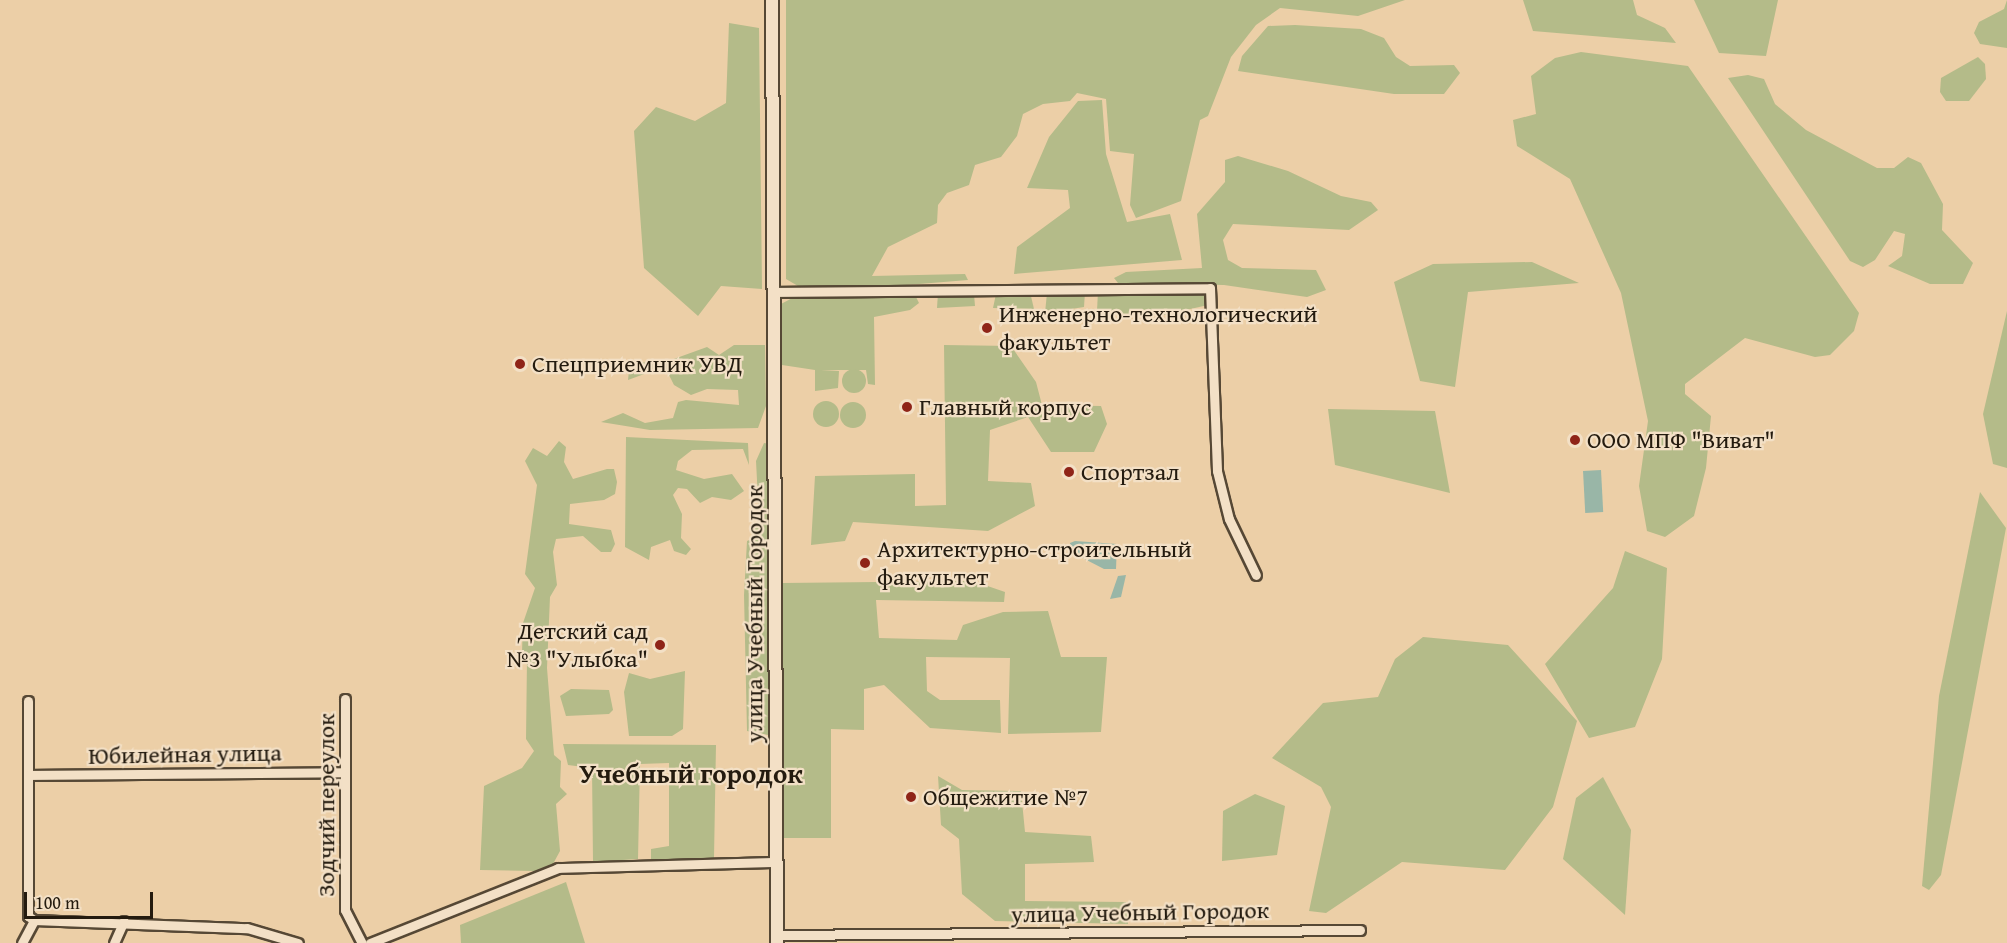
<!DOCTYPE html>
<html>
<head>
<meta charset="utf-8">
<style>
	body { margin:0 }
	#map { position:relative; width:2007px; height:943px; overflow:hidden; background:#eccfa7; font-family:"Gentium Book Plus",serif }
	div>[style] { position:absolute }
	[style*='--x'] { left:calc(var(--x)*1px); top:calc(var(--y)*1px); width:calc(var(--w)*1px); rotate:calc(var(--a)*1deg) }
	.green>* { inset:0; background:#b4bb89 }
	.round { border-radius:50% }
	.water>* { inset:0; background:#99b6a7; transform-origin:0 0 }
	.roads { filter:drop-shadow(2px 0 #564835) drop-shadow(-2px 0 #564835) drop-shadow(0 2px #564835) drop-shadow(0 -2px #564835) }
	.minor>* { height:9px; margin:-4.5px; padding:0 4.5px; transform-origin:4.5px; border-radius:4.5px; background:#f3e0c6 }
	.tertiary>* { height:12px; margin:-6px; padding:0 6px; transform-origin:6px; border-radius:6px; background:#f3e0c6 }
	.dots>* { width:16px; height:16px; translate:-50% -50%; box-sizing:border-box; border:3px solid #f3e0c6; border-radius:50% }
	span { translate:-50% -50%; white-space:nowrap; text-align:center; line-height:1.15; -webkit-text-stroke:4.5px #f3e0c6; paint-order:stroke }
	.poi-label { font-size:24px; color:#241b0f }
	.left { translate:0 -50%; text-align:left }
	.right { translate:-100% -50%; text-align:right }
	.street-label { font-size:24px; color:#241b0f }
	.quarter-label { font-size:27px; color:#241b0f; font-weight:700 }
	.scale { position:absolute; left:24px; top:892px; width:129px; height:27px; box-sizing:border-box; border:3px solid #241b0f; border-top:0; padding-left:8px; font-size:18px; line-height:21px; white-space:nowrap; color:#241b0f; -webkit-text-stroke:4px #f3e0c6; paint-order:stroke }
</style>
</head>
<body>
<div id="map">
	<div class="green">
		<div style="clip-path:polygon(786px 0,1405px 0,1358px 16px,1280px 8px,1256px 25px,1231px 57px,1208px 116px,1200px 120px,1181px 201px,1136px 218px,1130px 205px,1134px 154px,1110px 151px,1106px 99px,1077px 93px,1070px 101px,1043px 104px,1023px 114px,1017px 136px,1001px 157px,975px 165px,969px 185px,947px 193px,938px 205px,937px 223px,888px 247px,872px 276px,965px 274px,968px 280px,870px 288px,798px 286px,786px 279px)"></div>
		<div style="clip-path:polygon(1523px 0,1633px 0,1637px 15px,1665px 28px,1676px 43px,1533px 31px)"></div>
		<div style="clip-path:polygon(1694px 0,1778px 0,1766px 56px,1719px 53px)"></div>
		<div style="clip-path:polygon(2007px 0,2007px 48px,1980px 44px,1974px 33px,1979px 22px,2004px 9px)"></div>
		<div style="clip-path:polygon(729px 23px,759px 28px,762px 289px,721px 286px,698px 316px,644px 268px,634px 131px,656px 107px,695px 121px,726px 103px)"></div>
		<div style="clip-path:polygon(1295px 25px,1361px 29px,1384px 38px,1396px 57px,1410px 66px,1454px 65px,1460px 73px,1444px 94px,1394px 94px,1238px 71px,1242px 56px,1268px 26px)"></div>
		<div style="clip-path:polygon(1581px 52px,1688px 66px,1859px 313px,1854px 331px,1830px 355px,1815px 357px,1745px 338px,1685px 384px,1685px 394px,1711px 416px,1706px 468px,1694px 516px,1665px 537px,1647px 531px,1639px 486px,1648px 421px,1621px 293px,1570px 179px,1517px 146px,1513px 120px,1536px 114px,1531px 76px,1555px 58px)"></div>
		<div style="clip-path:polygon(1978px 57px,1985px 64px,1986px 79px,1969px 101px,1946px 101px,1940px 92px,1941px 78px)"></div>
		<div style="clip-path:polygon(1748px 75px,1764px 79px,1775px 104px,1806px 130px,1877px 168px,1894px 168px,1908px 157px,1921px 163px,1943px 204px,1942px 230px,1973px 263px,1963px 284px,1930px 284px,1888px 266px,1902px 256px,1905px 234px,1894px 231px,1875px 260px,1863px 267px,1850px 261px,1728px 78px)"></div>
		<div style="clip-path:polygon(1102px 100px,1106px 154px,1127px 222px,1170px 214px,1182px 260px,1014px 274px,1017px 247px,1070px 208px,1068px 190px,1027px 188px,1049px 137px,1078px 101px)"></div>
		<div style="clip-path:polygon(1238px 156px,1288px 171px,1341px 196px,1371px 202px,1378px 210px,1349px 230px,1233px 224px,1223px 240px,1228px 260px,1242px 268px,1316px 270px,1326px 290px,1307px 297px,1224px 285px,1118px 283px,1114px 278px,1126px 272px,1202px 268px,1197px 214px,1225px 182px,1225px 160px)"></div>
		<div style="clip-path:polygon(1532px 262px,1579px 283px,1468px 292px,1455px 387px,1420px 381px,1394px 282px,1433px 264px)"></div>
		<div style="clip-path:polygon(1098px 291px,1203px 292px,1208px 305px,1164px 315px,1103px 313px,1097px 311px)"></div>
		<div style="clip-path:polygon(1030px 292px,1034px 309px,993px 308px,996px 294px)"></div>
		<div style="clip-path:polygon(1085px 292px,1084px 307px,1045px 313px,1047px 293px)"></div>
		<div style="clip-path:polygon(938px 293px,974px 294px,975px 306px,937px 308px)"></div>
		<div style="clip-path:polygon(800px 294px,915px 295px,919px 303px,910px 310px,874px 317px,875px 385px,868px 384px,866px 370px,821px 370px,839px 371px,838px 388px,815px 391px,815px 370px,782px 365px,781px 304px)"></div>
		<div style="clip-path:polygon(2007px 311px,2007px 468px,1993px 464px,1983px 414px)"></div>
		<div style="clip-path:polygon(734px 345px,765px 345px,766px 406px,758px 428px,650px 430px,601px 422px,623px 413px,645px 423px,673px 418px,678px 402px,686px 400px,739px 405px,738px 390px,707px 389px,691px 395px,674px 385px,668px 373px,647px 373px,628px 380px,630px 361px,660px 364px,707px 347px,719px 355px)"></div>
		<div style="clip-path:polygon(944px 345px,1011px 346px,1036px 382px,1042px 405px,1101px 406px,1107px 424px,1094px 452px,1051px 452px,1028px 417px,990px 430px,988px 481px,1031px 483px,1035px 506px,988px 531px,853px 522px,845px 541px,811px 545px,815px 476px,915px 474px,915px 506px,946px 505px)"></div>
		<div class="round" style="left:842px;top:369px;width:24px;height:24px"></div>
		<div class="round" style="left:813px;top:401px;width:26px;height:26px"></div>
		<div class="round" style="left:840px;top:402px;width:26px;height:26px"></div>
		<div style="clip-path:polygon(1328px 409px,1435px 411px,1450px 493px,1335px 465px)"></div>
		<div style="clip-path:polygon(626px 437px,748px 443px,749px 465px,743px 449px,692px 450px,678px 461px,676px 470px,704px 479px,732px 474px,744px 491px,731px 500px,712px 497px,700px 503px,687px 489px,678px 488px,673px 495px,682px 514px,681px 538px,691px 549px,686px 555px,674px 551px,670px 540px,651px 547px,649px 560px,625px 547px)"></div>
		<div style="clip-path:polygon(559px 441px,566px 447px,564px 462px,573px 479px,607px 469px,614px 469px,617px 482px,615px 494px,604px 500px,570px 504px,569px 524px,611px 530px,615px 544px,611px 552px,601px 552px,583px 536px,556px 539px,553px 552px,557px 585px,550px 597px,547px 668px,554px 755px,561px 761px,560px 787px,567px 794px,556px 804px,560px 851px,553px 864px,535px 871px,480px 870px,484px 786px,522px 768px,534px 751px,526px 739px,527px 659px,522px 652px,523px 623px,535px 588px,525px 574px,537px 485px,525px 461px,533px 448px,547px 456px)"></div>
		<div style="clip-path:polygon(764px 443px,770px 444px,768px 735px,747px 731px,744px 595px,747px 541px,760px 535px,753px 528px,759px 519px,756px 461px)"></div>
		<div style="clip-path:polygon(1980px 492px,2006px 528px,1941px 875px,1929px 890px,1922px 886px,1939px 696px)"></div>
		<div style="clip-path:polygon(1625px 551px,1667px 568px,1662px 659px,1635px 727px,1589px 738px,1545px 664px,1613px 588px)"></div>
		<div style="clip-path:polygon(973px 581px,1005px 592px,1004px 602px,876px 600px,879px 638px,957px 640px,963px 625px,1003px 612px,1048px 611px,1061px 657px,1107px 657px,1101px 732px,1008px 734px,1010px 658px,926px 657px,927px 691px,940px 700px,1000px 700px,1001px 733px,930px 728px,884px 685px,864px 689px,864px 730px,831px 729px,831px 838px,783px 838px,782px 583px)"></div>
		<div style="clip-path:polygon(1423px 637px,1508px 645px,1577px 721px,1553px 807px,1505px 870px,1402px 862px,1326px 913px,1309px 911px,1331px 807px,1321px 787px,1272px 758px,1323px 703px,1378px 697px,1395px 659px)"></div>
		<div style="clip-path:polygon(685px 671px,683px 729px,672px 736px,629px 736px,624px 692px,629px 673px,650px 679px)"></div>
		<div style="clip-path:polygon(571px 689px,609px 690px,613px 710px,609px 714px,566px 716px,560px 696px)"></div>
		<div style="clip-path:polygon(563px 744px,716px 745px,714px 858px,651px 862px,651px 849px,669px 846px,669px 763px,640px 764px,638px 859px,593px 862px,592px 768px,568px 765px)"></div>
		<div style="clip-path:polygon(938px 776px,962px 790px,1021px 791px,1025px 832px,1091px 836px,1094px 862px,1025px 864px,1025px 901px,1126px 902px,1128px 924px,995px 921px,962px 894px,959px 839px,941px 825px)"></div>
		<div style="clip-path:polygon(1603px 777px,1631px 830px,1625px 915px,1563px 859px,1576px 798px)"></div>
		<div style="clip-path:polygon(1255px 794px,1285px 806px,1277px 855px,1222px 861px,1223px 811px)"></div>
		<div style="clip-path:polygon(566px 882px,585px 943px,461px 943px,460px 925px)"></div>
	</div>
	<div class="water">
		<div style="left:1601px;top:470px;width:42px;height:18px;rotate:87deg"></div>
		<div style="clip-path:polygon(1075px 541px,1117px 544px,1116px 569px,1104px 569px,1071px 552px,1070px 543px)"></div>
		<div style="clip-path:polygon(1126px 575px,1121px 597px,1110px 599px,1118px 576px)"></div>
	</div>
	<div class="roads">
		<div class="minor">
			<div style="--x:773;--y:292;--w:437;--a:-0.5"></div>
			<div style="--x:1210;--y:288;--w:183;--a:87.8"></div>
			<div style="--x:1217;--y:471;--w:49;--a:76"></div>
			<div style="--x:1229;--y:519;--w:62;--a:64.3"></div>
			<div style="--x:345;--y:699;--w:211;--a:90"></div>
			<div style="--x:345;--y:910;--w:37;--a:63"></div>
			<div style="--x:28;--y:701;--w:215;--a:90"></div>
			<div style="--x:28;--y:916;--w:7;--a:34"></div>
			<div style="--x:29;--y:775;--w:313;--a:-0.5"></div>
			<div style="--x:34;--y:920;--w:213;--a:2.2"></div>
			<div style="--x:247;--y:928;--w:53;--a:16.4"></div>
			<div style="--x:777;--y:935;--w:583;--a:-0.49"></div>
			<div style="--x:22;--y:943;--w:26;--a:-62"></div>
			<div style="--x:114;--y:943;--w:24;--a:-66"></div>
			<div style="--x:370;--y:943;--w:202;--a:-21.7"></div>
			<div style="--x:558;--y:868;--w:219;--a:-1.6"></div>
		</div>
		<div class="tertiary">
			<div style="--x:772;--y:0;--w:943;--a:89.7"></div>
		</div>
	</div>
	<div class="dots">
		<div style="left:987px;top:328px;background:#8f2418"></div>
		<div style="left:520px;top:364px;background:#8f2418"></div>
		<div style="left:907px;top:407px;background:#8f2418"></div>
		<div style="left:1575px;top:440px;background:#8f2418"></div>
		<div style="left:1069px;top:472px;background:#8f2418"></div>
		<div style="left:865px;top:563px;background:#8f2418"></div>
		<div style="left:660px;top:645px;background:#8f2418"></div>
		<div style="left:911px;top:797px;background:#8f2418"></div>
	</div>
	<div class="poi-label">
		<span class="left" style="left:999px;top:328px">Инженерно-технологический<br>факультет</span>
		<span class="left" style="left:532px;top:364px">Спецприемник УВД</span>
		<span class="left" style="left:919px;top:407px">Главный корпус</span>
		<span class="left" style="left:1587px;top:440px">ООО МПФ "Виват"</span>
		<span class="left" style="left:1081px;top:472px">Спортзал</span>
		<span class="left" style="left:877px;top:563px">Архитектурно-строительный<br>факультет</span>
		<span class="right" style="left:648px;top:645px">Детский сад<br>№3 "Улыбка"</span>
		<span class="left" style="left:923px;top:797px">Общежитие №7</span>
	</div>
	<div class="street-label">
		<span style="left:754px;top:614px;rotate:-90deg">улица Учебный Городок</span>
		<span style="left:185px;top:754px;rotate:-1deg">Юбилейная улица</span>
		<span style="left:326px;top:805px;rotate:-90deg">Зодчий переулок</span>
		<span style="left:1140px;top:912px;rotate:-1deg">улица Учебный Городок</span>
	</div>
	<div class="quarter-label">
		<span style="left:691px;top:774px">Учебный городок</span>
	</div>
	<div class="scale">100 m</div>
</div>
</body>
</html>
